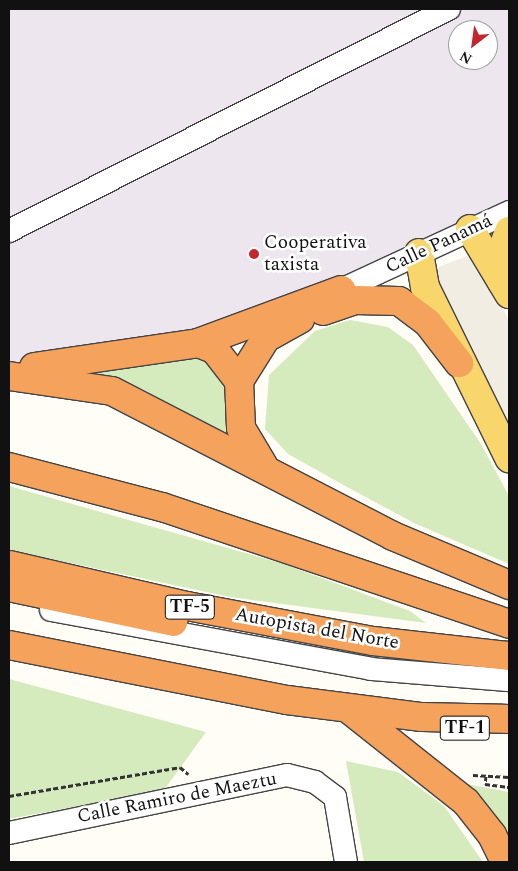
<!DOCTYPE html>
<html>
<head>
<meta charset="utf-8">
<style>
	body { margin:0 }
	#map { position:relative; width:518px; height:871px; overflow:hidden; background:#fffdf5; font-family:Spectral,serif }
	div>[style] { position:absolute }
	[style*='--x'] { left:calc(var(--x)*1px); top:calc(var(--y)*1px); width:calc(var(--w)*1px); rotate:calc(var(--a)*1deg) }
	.industrial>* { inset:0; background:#eee6ef }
	.green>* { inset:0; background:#d5ebbd }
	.plaza>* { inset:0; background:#f1ede2 }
	.path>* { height:3px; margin-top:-1.5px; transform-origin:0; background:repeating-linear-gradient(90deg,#333 0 5px,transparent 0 7.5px) }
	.roads { filter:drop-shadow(1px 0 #444) drop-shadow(-1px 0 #444) drop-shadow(0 1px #444) drop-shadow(0 -1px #444) }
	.minor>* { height:22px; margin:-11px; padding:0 11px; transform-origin:11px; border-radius:11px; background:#fff }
	.major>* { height:28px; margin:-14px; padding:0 14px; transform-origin:14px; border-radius:14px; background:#f9d66b }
	.highway>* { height:28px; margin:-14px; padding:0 14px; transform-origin:14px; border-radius:14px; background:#f5a25d }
	.dots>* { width:14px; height:14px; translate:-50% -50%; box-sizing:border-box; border:2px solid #fff; border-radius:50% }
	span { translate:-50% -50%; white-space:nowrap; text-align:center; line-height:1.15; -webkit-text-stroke:5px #fff; paint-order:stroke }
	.shield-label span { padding:1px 4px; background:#fff; border:1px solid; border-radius:4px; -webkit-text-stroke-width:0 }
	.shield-label { font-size:18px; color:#111; font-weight:700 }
	.poi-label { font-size:19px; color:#111 }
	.left { translate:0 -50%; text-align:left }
	.street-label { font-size:19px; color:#111 }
	.frame { position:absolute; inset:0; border:10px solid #111; pointer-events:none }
	.north { position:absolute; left:448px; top:20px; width:50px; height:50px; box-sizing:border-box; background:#fff; border:1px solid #a0a0a0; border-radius:50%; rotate:210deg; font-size:14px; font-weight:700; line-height:20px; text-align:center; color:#111 }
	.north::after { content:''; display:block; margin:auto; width:18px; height:22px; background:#c4262e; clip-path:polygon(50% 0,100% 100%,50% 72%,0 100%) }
</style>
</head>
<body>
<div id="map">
	<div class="industrial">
		<div style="clip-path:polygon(evenodd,9px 9px,509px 9px,509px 212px,261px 319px,9px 373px,9px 9px,458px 30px,488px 30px,488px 60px,458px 60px,458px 30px)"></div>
	</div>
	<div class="green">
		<div style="clip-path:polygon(350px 320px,388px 327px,413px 345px,481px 444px,509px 496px,509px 564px,414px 523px,347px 487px,288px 454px,265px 429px,269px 375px,315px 331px)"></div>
		<div style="clip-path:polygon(204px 356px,228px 382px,224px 397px,233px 440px,142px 389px,85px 373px)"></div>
		<div style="clip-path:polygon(9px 486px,284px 564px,410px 611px,426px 623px,230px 597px,9px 550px)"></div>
		<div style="clip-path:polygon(9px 679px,206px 732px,164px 790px,9px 819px)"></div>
		<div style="clip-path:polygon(346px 761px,398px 772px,444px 806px,483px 862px,364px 862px)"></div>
		<div style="clip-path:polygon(461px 783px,509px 792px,509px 849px)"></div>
	</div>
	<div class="plaza">
		<div style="clip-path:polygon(467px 256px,477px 260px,509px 320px,509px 436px,432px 276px,439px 267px)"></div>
	</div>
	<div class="path">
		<div style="--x:473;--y:775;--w:36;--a:3"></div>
		<div style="--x:486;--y:776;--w:8;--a:97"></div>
		<div style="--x:485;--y:784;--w:24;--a:7"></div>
		<div style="--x:9;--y:796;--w:173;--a:-9.6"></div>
		<div style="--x:180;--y:767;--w:11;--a:41"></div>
	</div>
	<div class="roads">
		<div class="minor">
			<div style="--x:9;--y:231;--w:493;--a:-26.8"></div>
			<div style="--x:341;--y:290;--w:185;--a:-24.9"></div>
			<div style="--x:51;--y:610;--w:325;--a:10.4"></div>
			<div style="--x:371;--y:669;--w:138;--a:4.6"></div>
			<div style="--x:9;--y:833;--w:284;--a:-11.8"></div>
			<div style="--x:287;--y:775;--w:29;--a:14"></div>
			<div style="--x:315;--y:782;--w:25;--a:37"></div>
			<div style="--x:335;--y:797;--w:66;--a:80.4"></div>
		</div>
		<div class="major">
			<div style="--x:470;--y:229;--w:76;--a:59"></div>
			<div style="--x:419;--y:253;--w:35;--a:80"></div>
			<div style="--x:425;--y:287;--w:191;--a:63.8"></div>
			<div style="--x:502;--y:282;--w:27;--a:-94"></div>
			<div style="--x:500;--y:255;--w:26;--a:-69"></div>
		</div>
		<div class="highway">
			<div style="--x:323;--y:311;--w:34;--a:-19"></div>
			<div style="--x:355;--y:300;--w:44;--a:1.3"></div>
			<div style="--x:399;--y:301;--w:36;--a:37"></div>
			<div style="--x:428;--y:323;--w:51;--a:52.2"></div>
			<div style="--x:198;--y:343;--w:17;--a:21"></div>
			<div style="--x:214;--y:349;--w:41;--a:52"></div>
			<div style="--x:34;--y:367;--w:166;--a:-8.3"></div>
			<div style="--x:198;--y:343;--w:153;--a:-20.3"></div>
			<div style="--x:9;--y:376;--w:104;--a:8.3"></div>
			<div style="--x:112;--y:391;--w:316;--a:27.3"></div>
			<div style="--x:393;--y:536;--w:126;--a:22.9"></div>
			<div style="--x:263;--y:465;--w:43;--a:-120.7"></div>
			<div style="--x:241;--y:428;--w:47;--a:-92.4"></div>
			<div style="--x:239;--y:381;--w:51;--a:-57.9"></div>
			<div style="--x:266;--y:338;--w:39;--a:-29"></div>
			<div style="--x:9;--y:467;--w:158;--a:14.7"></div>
			<div style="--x:162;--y:507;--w:366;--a:18.6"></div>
			<div style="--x:9;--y:565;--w:183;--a:13"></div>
			<div style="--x:187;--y:606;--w:189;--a:10.7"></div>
			<div style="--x:373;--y:641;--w:137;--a:6.3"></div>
			<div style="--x:9;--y:587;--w:168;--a:12"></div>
			<div style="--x:9;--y:645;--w:283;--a:11.2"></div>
			<div style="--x:287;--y:700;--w:136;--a:7.2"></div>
			<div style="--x:422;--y:717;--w:87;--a:1.3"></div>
			<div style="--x:350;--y:710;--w:148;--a:38.4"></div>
			<div style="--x:466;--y:802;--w:42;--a:51.8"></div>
			<div style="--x:492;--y:835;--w:30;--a:64"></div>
		</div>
	</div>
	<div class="dots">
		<div style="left:254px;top:254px;background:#c4262e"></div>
	</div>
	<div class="shield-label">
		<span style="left:190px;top:607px">TF-5</span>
		<span style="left:465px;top:728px">TF-1</span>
	</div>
	<div class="poi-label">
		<span class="left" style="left:264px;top:254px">Cooperativa<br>taxista</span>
	</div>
	<div class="street-label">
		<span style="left:439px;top:244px;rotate:-25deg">Calle Panamá</span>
		<span style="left:317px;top:629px;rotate:10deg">Autopista del Norte</span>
		<span style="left:177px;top:798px;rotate:-11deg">Calle Ramiro de Maeztu</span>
	</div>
	<div class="frame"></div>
	<div class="north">N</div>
</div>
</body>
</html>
